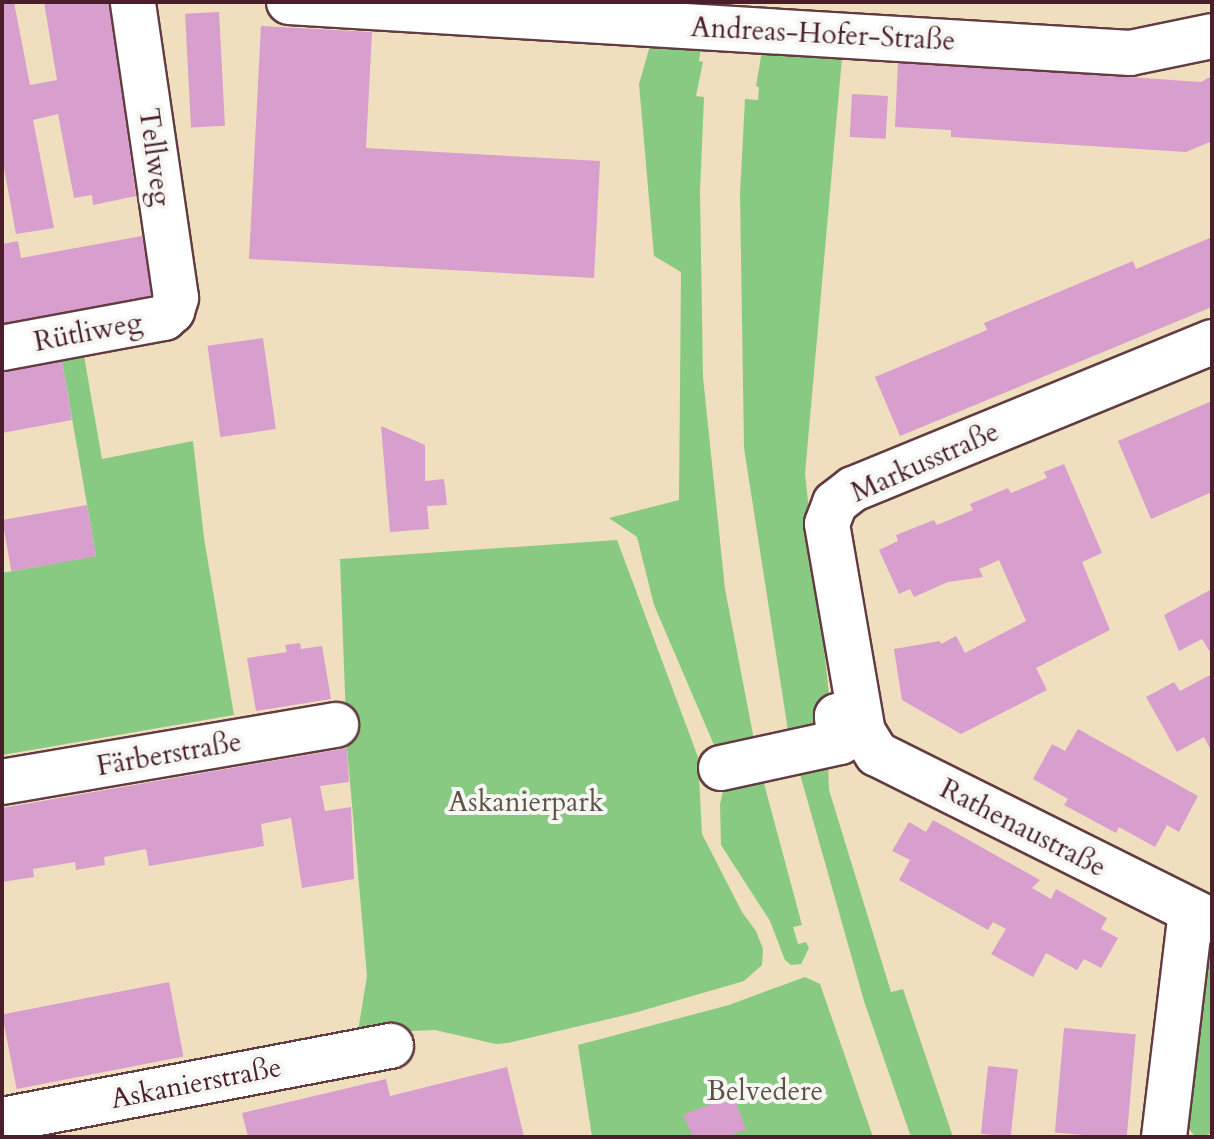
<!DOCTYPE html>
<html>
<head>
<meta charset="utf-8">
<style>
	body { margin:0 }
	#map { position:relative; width:1214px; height:1139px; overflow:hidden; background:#f0dfbf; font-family:Cardo,serif }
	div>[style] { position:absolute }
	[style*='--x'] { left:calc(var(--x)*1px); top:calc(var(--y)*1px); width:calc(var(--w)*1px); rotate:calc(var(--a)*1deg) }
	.green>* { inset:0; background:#88ca82 }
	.building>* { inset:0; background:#d79ece; transform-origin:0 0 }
	.roads { filter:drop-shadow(2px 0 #633c41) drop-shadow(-2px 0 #633c41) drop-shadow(0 2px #633c41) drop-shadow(0 -2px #633c41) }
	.minor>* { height:44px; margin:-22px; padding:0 22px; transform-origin:22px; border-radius:22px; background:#fff }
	span { translate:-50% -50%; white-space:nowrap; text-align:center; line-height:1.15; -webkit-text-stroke:8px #f6f6f2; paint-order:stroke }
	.street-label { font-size:28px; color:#4a1f2b }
	.park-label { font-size:28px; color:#5d5245 }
	.frame { position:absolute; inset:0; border:4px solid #4a1f2b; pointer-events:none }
</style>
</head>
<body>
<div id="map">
	<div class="green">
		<div style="clip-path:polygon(651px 42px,701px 46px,699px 61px,703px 62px,696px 96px,704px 97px,700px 192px,703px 377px,725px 589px,755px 745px,717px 752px,654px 605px,637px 537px,609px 518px,679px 500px,681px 272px,654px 256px,639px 84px)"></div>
		<div style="clip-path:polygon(762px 51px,842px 58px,805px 474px,832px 722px,789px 737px,744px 448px,740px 193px,745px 99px,758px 100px,759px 87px,756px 86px)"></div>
		<div style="clip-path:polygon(84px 356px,102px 459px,193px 441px,204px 538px,234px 715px,2px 755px,2px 573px,96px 556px,62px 361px)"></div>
		<div style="clip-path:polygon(617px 540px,698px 757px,702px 834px,742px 912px,756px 931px,763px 949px,762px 965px,744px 981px,634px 1013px,508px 1043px,496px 1044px,435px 1030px,389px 1032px,385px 1026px,358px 1031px,367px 976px,347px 748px,340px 559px)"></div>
		<div style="clip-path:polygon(828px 762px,829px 790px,891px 992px,903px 989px,953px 1137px,911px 1137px,864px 1001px,798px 767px)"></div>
		<div style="clip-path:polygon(762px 776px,802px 925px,793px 927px,798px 944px,806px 942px,809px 948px,801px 964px,791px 965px,785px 960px,770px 921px,721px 845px,720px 804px,724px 787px)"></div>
		<div style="clip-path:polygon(1212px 959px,1212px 1133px,1203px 1136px,1195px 1136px,1182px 1122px,1204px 967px)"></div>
		<div style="clip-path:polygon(805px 977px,820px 984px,873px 1137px,592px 1137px,578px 1045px,729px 1005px)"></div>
	</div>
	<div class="building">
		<div style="clip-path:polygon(2px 2px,14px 2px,30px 85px,57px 80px,44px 2px,109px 2px,136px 196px,93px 205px,92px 195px,74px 198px,58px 114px,33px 120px,54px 228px,16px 234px,2px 157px)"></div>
		<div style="left:219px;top:12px;width:114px;height:34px;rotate:87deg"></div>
		<div style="clip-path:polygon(261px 26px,372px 32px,366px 148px,600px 161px,594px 278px,249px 259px)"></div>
		<div style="clip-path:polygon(898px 61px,1201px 82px,1212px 76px,1212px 141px,1186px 152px,951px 137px,951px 130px,895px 127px)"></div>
		<div style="left:852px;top:94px;width:36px;height:43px;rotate:3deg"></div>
		<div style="clip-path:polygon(142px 236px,153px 296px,2px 324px,2px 244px,18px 241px,21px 258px)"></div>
		<div style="clip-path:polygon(1212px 237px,1212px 307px,900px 436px,875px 377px,987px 330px,984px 323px,1133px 261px,1136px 269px)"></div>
		<div style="left:263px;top:338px;width:92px;height:56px;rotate:82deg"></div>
		<div style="clip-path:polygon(62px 361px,72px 420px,2px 433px,2px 372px)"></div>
		<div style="clip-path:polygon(1212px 401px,1212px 492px,1151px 519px,1118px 441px)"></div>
		<div style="clip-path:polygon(381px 426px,425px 445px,425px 481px,444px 479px,447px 505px,427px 506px,429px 529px,390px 532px)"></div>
		<div style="clip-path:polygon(1064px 464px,1102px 553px,1082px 562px,1110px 630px,1036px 668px,1047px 690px,961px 734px,902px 700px,894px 649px,940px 641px,941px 644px,956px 636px,965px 653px,1026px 621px,999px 560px,979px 569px,983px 577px,948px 582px,914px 597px,910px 589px,899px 594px,879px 550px,898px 541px,896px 535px,934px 520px,937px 525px,973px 510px,970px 504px,1008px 488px,1011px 493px,1047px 478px,1044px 472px)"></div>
		<div style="left:87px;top:505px;width:52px;height:86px;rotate:80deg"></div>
		<div style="clip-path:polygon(1212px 589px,1212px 655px,1202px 639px,1179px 651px,1164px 615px)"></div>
		<div style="clip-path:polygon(300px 643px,301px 649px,322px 646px,331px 699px,256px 711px,247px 658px,287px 652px,285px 645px)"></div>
		<div style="clip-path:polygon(1212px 674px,1212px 752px,1204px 737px,1177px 752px,1146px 697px,1174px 682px,1180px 691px)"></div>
		<div style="clip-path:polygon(1078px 729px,1198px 796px,1179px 832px,1167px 825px,1155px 847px,1119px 827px,1116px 833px,1064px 805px,1068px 799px,1033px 779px,1052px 744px,1065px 751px)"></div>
		<div style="clip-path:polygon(347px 748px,349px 782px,320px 786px,325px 811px,351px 807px,354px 879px,302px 888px,291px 818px,261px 824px,264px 846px,149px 866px,146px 849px,104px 857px,105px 865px,76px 870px,75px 862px,33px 869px,34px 877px,2px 882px,2px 808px)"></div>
		<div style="clip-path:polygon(933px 820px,1040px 880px,1032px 888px,1051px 899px,1056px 889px,1107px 918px,1101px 929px,1118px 938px,1101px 968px,1084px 959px,1077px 970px,1046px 953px,1033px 977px,991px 954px,1006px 929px,993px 922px,988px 930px,899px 880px,910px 860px,892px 851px,909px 822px,926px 832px)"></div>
		<div style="left:169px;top:982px;width:76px;height:170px;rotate:79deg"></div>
		<div style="left:1064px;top:1028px;width:72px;height:105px;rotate:5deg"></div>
		<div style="left:988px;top:1066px;width:30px;height:68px;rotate:6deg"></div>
		<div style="clip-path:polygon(507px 1067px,524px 1137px,248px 1137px,242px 1113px,386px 1079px,390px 1096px)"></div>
		<div style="clip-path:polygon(733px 1095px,746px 1129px,727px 1137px,693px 1137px,683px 1115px)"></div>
	</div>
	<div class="roads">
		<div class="minor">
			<div style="--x:289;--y:2;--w:843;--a:3.47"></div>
			<div style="--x:1130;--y:53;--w:84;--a:-11.7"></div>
			<div style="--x:1212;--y:342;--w:388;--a:157.7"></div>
			<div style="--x:853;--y:489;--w:23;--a:142"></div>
			<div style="--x:835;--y:503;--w:22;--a:111"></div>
			<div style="--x:827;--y:524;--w:211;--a:80.2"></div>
			<div style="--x:863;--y:732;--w:26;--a:58"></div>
			<div style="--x:877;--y:754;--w:374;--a:26.5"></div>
			<div style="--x:2;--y:348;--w:165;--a:-10.5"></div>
			<div style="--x:164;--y:318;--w:11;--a:-41"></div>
			<div style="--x:172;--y:311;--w:14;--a:-73"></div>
			<div style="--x:176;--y:298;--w:299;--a:-98.3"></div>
			<div style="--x:721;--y:768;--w:122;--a:-12.3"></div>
			<div style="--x:840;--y:742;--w:26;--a:-97"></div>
			<div style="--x:837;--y:716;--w:22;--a:-10"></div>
			<div style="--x:2;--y:782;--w:339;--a:-9.7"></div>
			<div style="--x:2;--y:1120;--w:396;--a:-10.8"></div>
			<div style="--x:1164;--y:1137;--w:227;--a:-83.2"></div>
		</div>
	</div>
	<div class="street-label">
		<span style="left:823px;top:34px;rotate:3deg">Andreas-Hofer-Straße</span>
		<span style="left:155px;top:157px;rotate:82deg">Tellweg</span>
		<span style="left:88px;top:332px;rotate:-11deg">Rütliweg</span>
		<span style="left:925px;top:462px;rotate:-24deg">Markusstraße</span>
		<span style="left:169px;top:754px;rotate:-10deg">Färberstraße</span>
		<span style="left:1023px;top:828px;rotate:27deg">Rathenaustraße</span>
		<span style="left:196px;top:1083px;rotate:-11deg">Askanierstraße</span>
	</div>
	<div class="park-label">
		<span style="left:526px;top:802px">Askanierpark</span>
		<span style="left:765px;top:1091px">Belvedere</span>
	</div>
	<div class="frame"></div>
</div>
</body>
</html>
